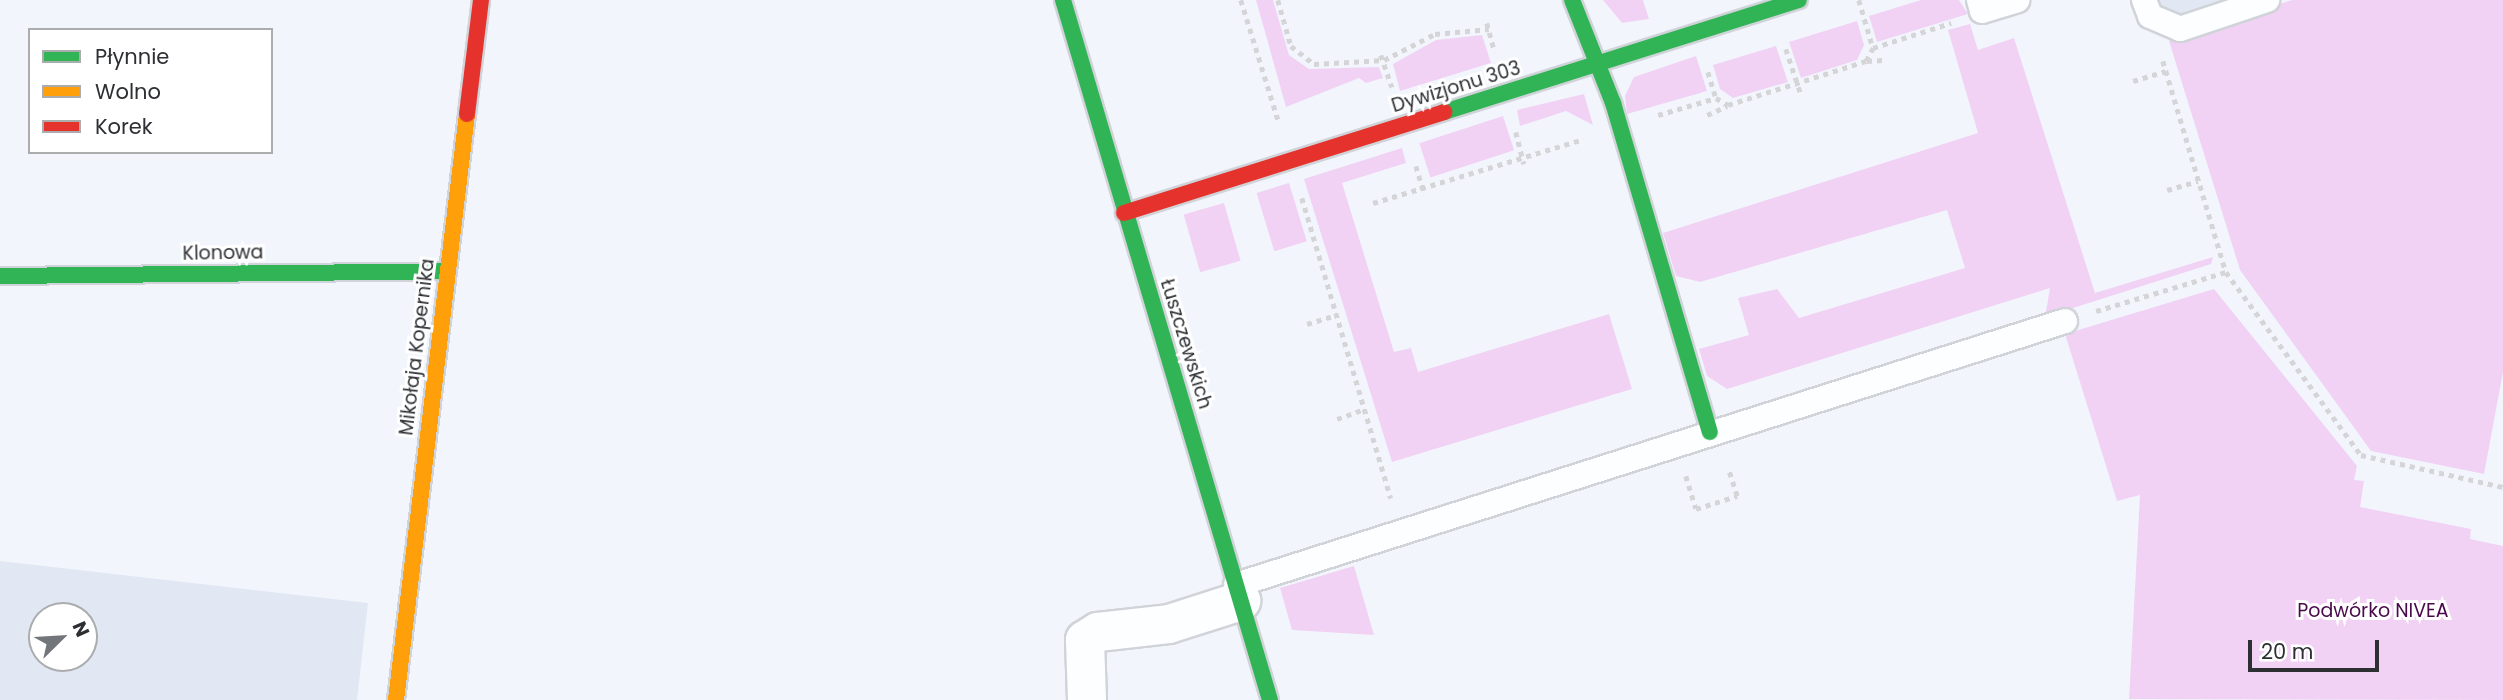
<!DOCTYPE html>
<html>
<head>
<meta charset="utf-8">
<style>
	body { margin:0 }
	#map { position:relative; width:2503px; height:700px; overflow:hidden; background:#f2f6fc; font-family:Poppins,sans-serif }
	div>[style] { position:absolute }
	[style*='--x'] { left:calc(var(--x)*1px); top:calc(var(--y)*1px); width:calc(var(--w)*1px); rotate:calc(var(--a)*1deg) }
	.built>* { inset:0; background:#e1e7f3 }
	.green>* { inset:0; background:#f1d2f5; transform-origin:0 0 }
	.path>* { height:4.5px; margin-top:-2.25px; transform-origin:0; background:repeating-linear-gradient(90deg,#d5d5d8 0 5px,transparent 0 10px) }
	.roads { filter:drop-shadow(2px 0 #d0d3d8) drop-shadow(-2px 0 #d0d3d8) drop-shadow(0 2px #d0d3d8) drop-shadow(0 -2px #d0d3d8) }
	.lane>* { height:24px; margin:-12px; padding:0 12px; transform-origin:12px; border-radius:12px; background:#fdfeff }
	.street>* { height:38px; margin:-19px; padding:0 19px; transform-origin:19px; border-radius:19px; background:#fdfeff }
	.fast>* { height:16px; margin:-8px; padding:0 8px; transform-origin:8px; border-radius:8px; background:#30b455 }
	.slow>* { height:16px; margin:-8px; padding:0 8px; transform-origin:8px; border-radius:8px; background:#ff9f0a }
	.jam>* { height:16px; margin:-8px; padding:0 8px; transform-origin:8px; border-radius:8px; background:#e5322d }
	span { translate:-50% -50%; white-space:nowrap; text-align:center; line-height:1.15; -webkit-text-stroke:6px #fff; paint-order:stroke }
	.street-label { font-size:19px; color:#2d2f33 }
	.park-label { font-size:19px; color:#49094b }
	.legend { position:absolute; left:28px; top:28px; width:245px; height:126px; box-sizing:border-box; background:#fff; border:2px solid #abacad; margin:0; padding:9px 12px; list-style:none; font-size:21px; color:#2d2f33 }
	.legend li { display:flex; align-items:center; gap:14px; height:35px }
	.legend b { width:35px; border:2px solid #abacad }
	.north { position:absolute; left:28px; top:602px; width:70px; height:70px; box-sizing:border-box; background:#fff; border:2px solid #abacad; border-radius:50%; rotate:66deg; font-size:19px; font-weight:700; line-height:28px; text-align:center; color:#2d2f33 }
	.north::after { content:''; display:block; margin:auto; width:24px; height:32px; background:#727579; clip-path:polygon(50% 0,100% 100%,50% 72%,0 100%) }
	.scale { position:absolute; left:2248px; top:640px; width:131px; height:32px; box-sizing:border-box; border:4px solid #2d2f33; border-top:0; padding-left:9px; font-size:21px; line-height:24px; white-space:nowrap; color:#2d2f33; -webkit-text-stroke:5px #fff; paint-order:stroke }
</style>
</head>
<body>
<div id="map">
	<div class="built">
		<div style="clip-path:polygon(2156px 0,2249px 0,2165px 28px)"></div>
		<div style="clip-path:polygon(evenodd,0 561px,368px 603px,357px 700px,0 700px,0 561px,42px 616px,84px 616px,84px 658px,42px 658px,42px 616px)"></div>
	</div>
	<div class="green">
		<div style="clip-path:polygon(1256px 0,1273px 0,1289px 55px,1309px 69px,1379px 67px,1383px 78px,1366px 83px,1359px 78px,1286px 107px)"></div>
		<div style="clip-path:polygon(1603px 0,1643px 0,1649px 19px,1622px 23px)"></div>
		<div style="clip-path:polygon(1921px 0,1959px 0,1968px 14px,1877px 42px,1869px 16px)"></div>
		<div style="clip-path:polygon(2292px 0,2503px 0,2503px 372px,2484px 474px,2371px 451px,2240px 270px,2169px 41px)"></div>
		<div style="clip-path:polygon(1857px 21px,1864px 45px,1857px 60px,1801px 78px,1789px 42px)"></div>
		<div style="clip-path:polygon(1970px 24px,1978px 50px,2014px 38px,2095px 293px,2213px 257px,2211px 264px,2045px 317px,2050px 288px,1727px 389px,1707px 376px,1699px 349px,1749px 335px,1738px 298px,1777px 289px,1799px 318px,1965px 268px,1947px 210px,1700px 282px,1676px 276px,1663px 233px,1978px 133px,1948px 30px)"></div>
		<div style="clip-path:polygon(1482px 35px,1491px 63px,1400px 91px,1393px 64px,1436px 40px)"></div>
		<div style="clip-path:polygon(1776px 46px,1788px 82px,1733px 98px,1720px 89px,1713px 65px)"></div>
		<div style="clip-path:polygon(1696px 56px,1707px 91px,1627px 114px,1625px 96px,1634px 77px)"></div>
		<div style="clip-path:polygon(1584px 94px,1593px 125px,1566px 111px,1520px 126px,1517px 110px)"></div>
		<div style="left:1503px;top:116px;width:36px;height:88px;rotate:72deg"></div>
		<div style="clip-path:polygon(1402px 148px,1406px 163px,1342px 183px,1394px 352px,1411px 348px,1418px 372px,1609px 314px,1632px 389px,1392px 462px,1304px 179px)"></div>
		<div style="left:1289px;top:183px;width:61px;height:34px;rotate:73deg"></div>
		<div style="left:1224px;top:203px;width:60px;height:42px;rotate:74deg"></div>
		<div style="clip-path:polygon(2214px 289px,2357px 466px,2354px 480px,2364px 481px,2360px 507px,2471px 529px,2470px 539px,2503px 546px,2503px 700px,2129px 699px,2140px 495px,2117px 501px,2065px 334px)"></div>
		<div style="clip-path:polygon(1354px 566px,1374px 635px,1292px 630px,1280px 588px)"></div>
	</div>
	<div class="path">
		<div style="--x:1241;--y:0;--w:129;--a:72.8"></div>
		<div style="--x:1278;--y:0;--w:48;--a:74.2"></div>
		<div style="--x:1291;--y:46;--w:29;--a:38"></div>
		<div style="--x:1314;--y:64;--w:70;--a:-3.3"></div>
		<div style="--x:1384;--y:60;--w:57;--a:-27"></div>
		<div style="--x:1435;--y:34;--w:54;--a:-5.3"></div>
		<div style="--x:1859;--y:0;--w:50;--a:73.7"></div>
		<div style="--x:1487;--y:23;--w:30;--a:75"></div>
		<div style="--x:1786;--y:49;--w:47;--a:71.6"></div>
		<div style="--x:1381;--y:55;--w:34;--a:71"></div>
		<div style="--x:1867;--y:61;--w:16;--a:-4"></div>
		<div style="--x:2163;--y:61;--w:220;--a:73.4"></div>
		<div style="--x:1708;--y:72;--w:27;--a:73"></div>
		<div style="--x:2133;--y:81;--w:34;--a:-17"></div>
		<div style="--x:1658;--y:115;--w:60;--a:-16.3"></div>
		<div style="--x:1716;--y:98;--w:14;--a:30"></div>
		<div style="--x:1728;--y:105;--w:145;--a:-17.7"></div>
		<div style="--x:1866;--y:61;--w:15;--a:-62"></div>
		<div style="--x:1873;--y:48;--w:82;--a:-17.8"></div>
		<div style="--x:1707;--y:115;--w:22;--a:-24"></div>
		<div style="--x:1516;--y:132;--w:33;--a:76"></div>
		<div style="--x:1416;--y:166;--w:30;--a:73"></div>
		<div style="--x:2167;--y:190;--w:32;--a:-16"></div>
		<div style="--x:1302;--y:198;--w:313;--a:73.5"></div>
		<div style="--x:1373;--y:203;--w:220;--a:-16.9"></div>
		<div style="--x:2096;--y:311;--w:136;--a:-16.7"></div>
		<div style="--x:2226;--y:272;--w:227;--a:53.6"></div>
		<div style="--x:2361;--y:455;--w:146;--a:12.7"></div>
		<div style="--x:1307;--y:324;--w:30;--a:-17"></div>
		<div style="--x:1337;--y:419;--w:30;--a:-20"></div>
		<div style="--x:1686;--y:476;--w:34;--a:73"></div>
		<div style="--x:1696;--y:509;--w:43;--a:-17.6"></div>
		<div style="--x:1737;--y:496;--w:29;--a:-108"></div>
	</div>
	<div class="roads">
		<div class="lane">
			<div style="--x:1979;--y:0;--w:11;--a:75"></div>
			<div style="--x:1982;--y:11;--w:37;--a:-17"></div>
			<div style="--x:2144;--y:0;--w:17;--a:69"></div>
			<div style="--x:2150;--y:16;--w:33;--a:23"></div>
			<div style="--x:2180;--y:29;--w:92;--a:-18.4"></div>
			<div style="--x:1236;--y:585;--w:870;--a:-17.66"></div>
		</div>
		<div class="street">
			<div style="--x:1087;--y:700;--w:60;--a:-91.9"></div>
			<div style="--x:1085;--y:640;--w:15;--a:-32"></div>
			<div style="--x:1098;--y:632;--w:71;--a:-6.4"></div>
			<div style="--x:1169;--y:624;--w:76;--a:-17.7"></div>
		</div>
		<div class="fast">
			<div style="--x:1063;--y:0;--w:730;--a:73.53"></div>
			<div style="--x:1572;--y:0;--w:111;--a:68.3"></div>
			<div style="--x:1613;--y:103;--w:343;--a:73.6"></div>
			<div style="--x:1444;--y:112;--w:372;--a:-17.5"></div>
			<div style="--x:0;--y:276;--w:447;--a:-0.6"></div>
		</div>
		<div class="slow">
			<div style="--x:396;--y:700;--w:590;--a:-83.09"></div>
		</div>
		<div class="jam">
			<div style="--x:467;--y:114;--w:115;--a:-83"></div>
			<div style="--x:1124;--y:213;--w:336;--a:-17.5"></div>
		</div>
	</div>
	<div class="street-label">
		<span style="left:1456px;top:87px;rotate:-17deg">Dywizjonu 303</span>
		<span style="left:223px;top:253px;rotate:-1deg">Klonowa</span>
		<span style="left:1186px;top:344px;rotate:73deg">Łuszczewskich</span>
		<span style="left:417px;top:347px;rotate:-83deg">Mikołaja Kopernika</span>
	</div>
	<div class="park-label">
		<span style="left:2373px;top:611px">Podwórko NIVEA</span>
	</div>
	<ul class="legend">
	<li><b style="height:9px;background:#30b455"></b>Płynnie</li>
	<li><b style="height:9px;background:#ff9f0a"></b>Wolno</li>
	<li><b style="height:9px;background:#e5322d"></b>Korek</li>
	</ul>
	<div class="north">N</div>
	<div class="scale">20 m</div>
</div>
</body>
</html>
